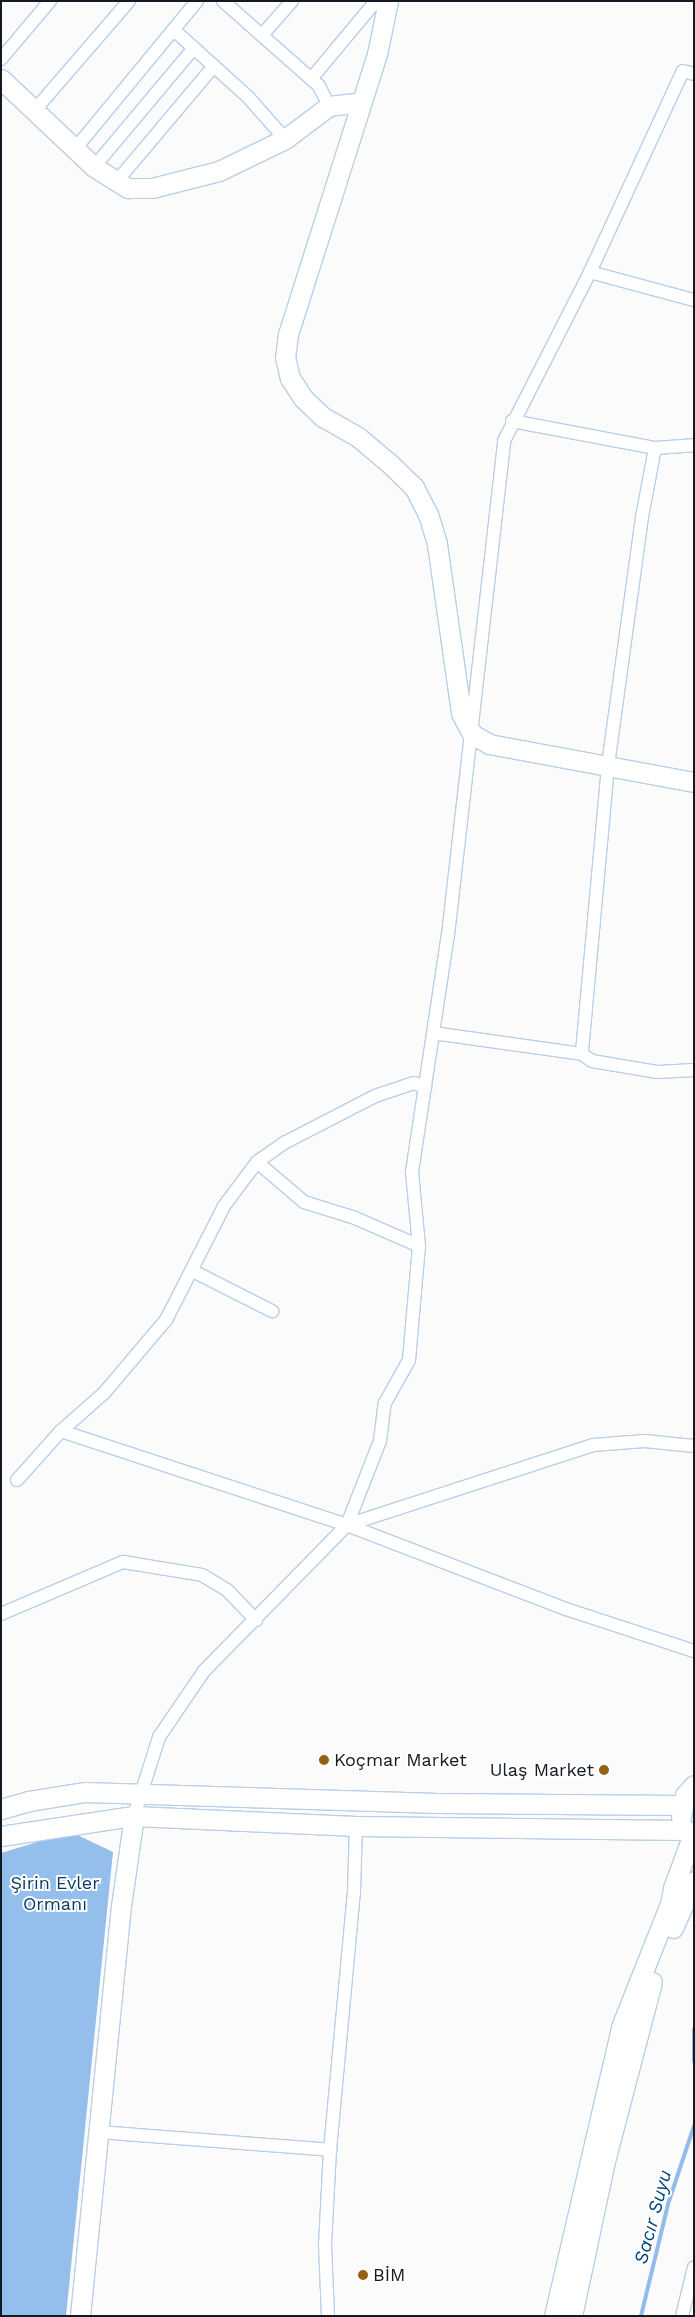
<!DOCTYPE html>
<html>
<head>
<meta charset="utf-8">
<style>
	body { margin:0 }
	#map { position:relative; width:695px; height:2317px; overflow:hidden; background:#fbfbfb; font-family:"Work Sans",sans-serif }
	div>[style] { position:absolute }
	.forest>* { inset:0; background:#94beeb }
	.stream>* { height:4px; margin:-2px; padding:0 2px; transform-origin:2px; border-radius:2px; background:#92bdea }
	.roads { filter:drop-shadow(1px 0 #b9cfe8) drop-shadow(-1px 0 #b9cfe8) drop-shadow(0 1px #b9cfe8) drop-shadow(0 -1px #b9cfe8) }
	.street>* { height:12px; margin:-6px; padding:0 6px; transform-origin:6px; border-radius:6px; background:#fff }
	.secondary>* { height:19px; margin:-9.5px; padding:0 9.5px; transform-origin:9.5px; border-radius:9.5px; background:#fff }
	.dots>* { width:14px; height:14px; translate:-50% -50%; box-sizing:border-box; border:2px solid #fff; border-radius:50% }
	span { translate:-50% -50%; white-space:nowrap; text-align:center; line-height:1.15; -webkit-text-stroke:4px #fff; paint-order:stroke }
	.poi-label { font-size:18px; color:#111922 }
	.left { translate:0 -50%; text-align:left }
	.right { translate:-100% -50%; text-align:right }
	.park-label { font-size:18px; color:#0b3a63 }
	.water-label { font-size:19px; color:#01457a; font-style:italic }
	.frame { position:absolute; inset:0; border:2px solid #111922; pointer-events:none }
</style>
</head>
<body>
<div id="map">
	<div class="forest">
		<i style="clip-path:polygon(71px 1832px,113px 1852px,66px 2316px,1px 2316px,1px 1853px)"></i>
	</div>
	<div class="stream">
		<i style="left:694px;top:2029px;width:32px;rotate:90deg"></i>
		<i style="left:641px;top:2316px;width:115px;rotate:-76.4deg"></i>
		<i style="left:668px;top:2204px;width:82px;rotate:-71.6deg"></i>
	</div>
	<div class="roads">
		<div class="street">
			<i style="left:223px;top:1px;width:128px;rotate:41.5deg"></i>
			<i style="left:319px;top:86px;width:22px;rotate:63deg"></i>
			<i style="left:175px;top:31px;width:98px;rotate:42.1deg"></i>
			<i style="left:248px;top:97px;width:56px;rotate:48.6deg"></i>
			<i style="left:263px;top:34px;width:44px;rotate:-48.7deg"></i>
			<i style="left:1px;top:59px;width:76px;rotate:-49.8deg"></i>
			<i style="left:311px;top:79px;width:102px;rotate:-50.2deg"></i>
			<i style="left:34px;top:111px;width:145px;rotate:-49.2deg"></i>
			<i style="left:75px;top:149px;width:192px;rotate:-50.5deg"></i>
			<i style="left:94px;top:167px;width:155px;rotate:-50deg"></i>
			<i style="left:117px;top:181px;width:149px;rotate:-49.9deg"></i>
			<i style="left:590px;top:272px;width:108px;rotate:15.1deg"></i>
			<i style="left:512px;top:421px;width:146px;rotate:10.7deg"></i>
			<i style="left:655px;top:448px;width:39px;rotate:-4deg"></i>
			<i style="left:655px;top:448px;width:70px;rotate:100.7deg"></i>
			<i style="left:642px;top:517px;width:251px;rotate:97.8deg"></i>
			<i style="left:608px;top:766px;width:289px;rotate:95.2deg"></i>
			<i style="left:582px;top:1054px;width:12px;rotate:35deg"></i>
			<i style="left:592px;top:1061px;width:67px;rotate:9.5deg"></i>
			<i style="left:658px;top:1072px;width:36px;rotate:-3deg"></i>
			<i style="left:433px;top:1033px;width:150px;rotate:8deg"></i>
			<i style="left:257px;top:1162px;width:62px;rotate:40.4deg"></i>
			<i style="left:304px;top:1202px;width:53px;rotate:17.4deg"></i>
			<i style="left:355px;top:1218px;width:70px;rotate:23.6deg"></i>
			<i style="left:193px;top:1271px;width:89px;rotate:26.9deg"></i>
			<i style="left:61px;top:1431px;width:301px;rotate:18.2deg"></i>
			<i style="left:347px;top:1525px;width:235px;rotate:21deg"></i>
			<i style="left:566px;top:1609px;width:135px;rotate:18.2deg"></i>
			<i style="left:17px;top:1480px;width:66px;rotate:-48.1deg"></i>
			<i style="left:61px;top:1431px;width:57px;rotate:-41.5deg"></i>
			<i style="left:104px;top:1393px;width:96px;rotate:-49.7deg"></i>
			<i style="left:166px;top:1320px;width:128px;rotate:-63deg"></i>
			<i style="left:224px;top:1206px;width:55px;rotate:-53.1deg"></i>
			<i style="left:257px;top:1162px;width:35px;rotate:-35deg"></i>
			<i style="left:286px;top:1142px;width:100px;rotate:-27.3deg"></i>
			<i style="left:375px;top:1096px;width:41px;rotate:-18.4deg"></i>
			<i style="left:414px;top:1083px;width:12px;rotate:20deg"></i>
			<i style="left:347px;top:1525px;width:90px;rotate:-68.6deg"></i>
			<i style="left:380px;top:1441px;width:38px;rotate:-83deg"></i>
			<i style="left:385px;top:1403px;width:49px;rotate:-60.8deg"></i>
			<i style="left:409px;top:1360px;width:114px;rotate:-85deg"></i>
			<i style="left:419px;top:1246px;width:74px;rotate:-95.4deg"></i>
			<i style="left:412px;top:1172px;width:240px;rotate:-81.4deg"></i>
			<i style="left:448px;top:935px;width:497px;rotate:-83.5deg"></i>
			<i style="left:504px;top:441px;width:190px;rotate:-63deg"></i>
			<i style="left:590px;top:272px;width:221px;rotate:-65.2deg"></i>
			<i style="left:683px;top:71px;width:11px;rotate:15deg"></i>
			<i style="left:1px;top:1614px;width:133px;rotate:-23.1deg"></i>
			<i style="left:123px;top:1562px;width:80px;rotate:9.3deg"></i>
			<i style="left:202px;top:1575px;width:29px;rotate:31deg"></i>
			<i style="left:227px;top:1590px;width:42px;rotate:46deg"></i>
			<i style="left:134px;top:1816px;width:83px;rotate:-72.4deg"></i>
			<i style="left:159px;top:1737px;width:80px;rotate:-55.7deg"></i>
			<i style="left:204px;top:1671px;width:204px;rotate:-45.6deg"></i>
			<i style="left:347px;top:1525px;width:259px;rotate:-18deg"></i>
			<i style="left:593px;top:1445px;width:52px;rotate:-4.4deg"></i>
			<i style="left:645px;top:1441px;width:49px;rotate:5.8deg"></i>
			<i style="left:98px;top:2132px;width:233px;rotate:4.4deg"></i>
			<i style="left:328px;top:2316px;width:71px;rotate:-92.4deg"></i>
			<i style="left:325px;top:2245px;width:95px;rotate:-87deg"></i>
			<i style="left:330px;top:2150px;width:259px;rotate:-84.7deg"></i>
			<i style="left:354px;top:1892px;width:66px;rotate:-88.3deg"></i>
			<i style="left:682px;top:2316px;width:50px;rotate:-76.2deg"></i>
		</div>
		<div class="secondary">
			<i style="left:388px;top:1px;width:54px;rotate:101.7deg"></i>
			<i style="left:377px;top:54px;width:294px;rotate:107.6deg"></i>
			<i style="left:288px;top:334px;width:23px;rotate:97deg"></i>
			<i style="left:285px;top:357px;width:22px;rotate:77deg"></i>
			<i style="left:290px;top:378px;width:24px;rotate:57deg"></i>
			<i style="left:303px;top:398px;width:28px;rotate:44deg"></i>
			<i style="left:323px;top:417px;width:40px;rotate:29.7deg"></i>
			<i style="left:358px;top:437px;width:40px;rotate:40deg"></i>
			<i style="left:389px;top:463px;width:35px;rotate:44deg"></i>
			<i style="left:414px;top:487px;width:30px;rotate:63deg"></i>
			<i style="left:428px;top:514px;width:31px;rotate:73deg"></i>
			<i style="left:437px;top:544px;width:171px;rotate:81.9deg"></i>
			<i style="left:461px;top:713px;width:24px;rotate:62deg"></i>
			<i style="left:472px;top:734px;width:20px;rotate:30deg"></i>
			<i style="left:489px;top:744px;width:208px;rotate:10.5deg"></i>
			<i style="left:1px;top:79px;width:128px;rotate:43.4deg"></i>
			<i style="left:94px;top:167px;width:40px;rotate:32deg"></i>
			<i style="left:128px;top:188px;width:24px"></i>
			<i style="left:152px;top:188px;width:69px;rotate:-14.2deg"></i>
			<i style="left:219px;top:171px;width:73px;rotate:-25.9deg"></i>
			<i style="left:285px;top:139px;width:55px;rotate:-36.9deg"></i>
			<i style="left:329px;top:106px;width:32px;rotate:-7deg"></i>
			<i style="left:1px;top:1809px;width:29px;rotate:-16deg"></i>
			<i style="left:29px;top:1801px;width:57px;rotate:-9.1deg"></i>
			<i style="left:85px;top:1792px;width:353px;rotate:1.8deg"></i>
			<i style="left:438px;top:1803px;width:243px;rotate:0.5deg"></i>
			<i style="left:681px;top:1817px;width:22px;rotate:-80deg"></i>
			<i style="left:685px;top:1795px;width:13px;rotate:-48deg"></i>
			<i style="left:1px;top:1836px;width:134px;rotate:-8.6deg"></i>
			<i style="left:134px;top:1816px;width:222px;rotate:2.6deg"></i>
			<i style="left:356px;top:1826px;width:330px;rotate:0.7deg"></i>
			<i style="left:673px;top:1928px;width:51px;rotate:-65.9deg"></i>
			<i style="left:80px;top:2316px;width:412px;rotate:-84.3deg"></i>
			<i style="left:121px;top:1906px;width:91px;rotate:-81.8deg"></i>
			<i style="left:554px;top:2316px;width:297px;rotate:-76.9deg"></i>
			<i style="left:621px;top:2027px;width:132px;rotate:-68.3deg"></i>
			<i style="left:670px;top:1904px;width:16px;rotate:-79deg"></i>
			<i style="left:673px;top:1888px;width:54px;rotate:-69.6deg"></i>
			<i style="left:572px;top:2316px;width:158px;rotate:-78deg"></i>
			<i style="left:605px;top:2161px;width:185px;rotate:-75.3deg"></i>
		</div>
	</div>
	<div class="dots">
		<i style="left:324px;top:1760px;background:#946014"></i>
		<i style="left:604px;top:1770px;background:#946014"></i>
		<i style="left:363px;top:2275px;background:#946014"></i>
	</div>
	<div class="poi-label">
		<span class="left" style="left:334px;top:1760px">Koçmar Market</span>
		<span class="right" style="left:594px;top:1770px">Ulaş Market</span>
		<span class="left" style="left:373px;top:2275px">BİM</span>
	</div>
	<div class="park-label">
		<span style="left:55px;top:1894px">Şirin Evler<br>Ormanı</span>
	</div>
	<div class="water-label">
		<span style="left:653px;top:2217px;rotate:-75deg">Sacır Suyu</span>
	</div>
	<div class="frame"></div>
</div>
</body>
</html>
